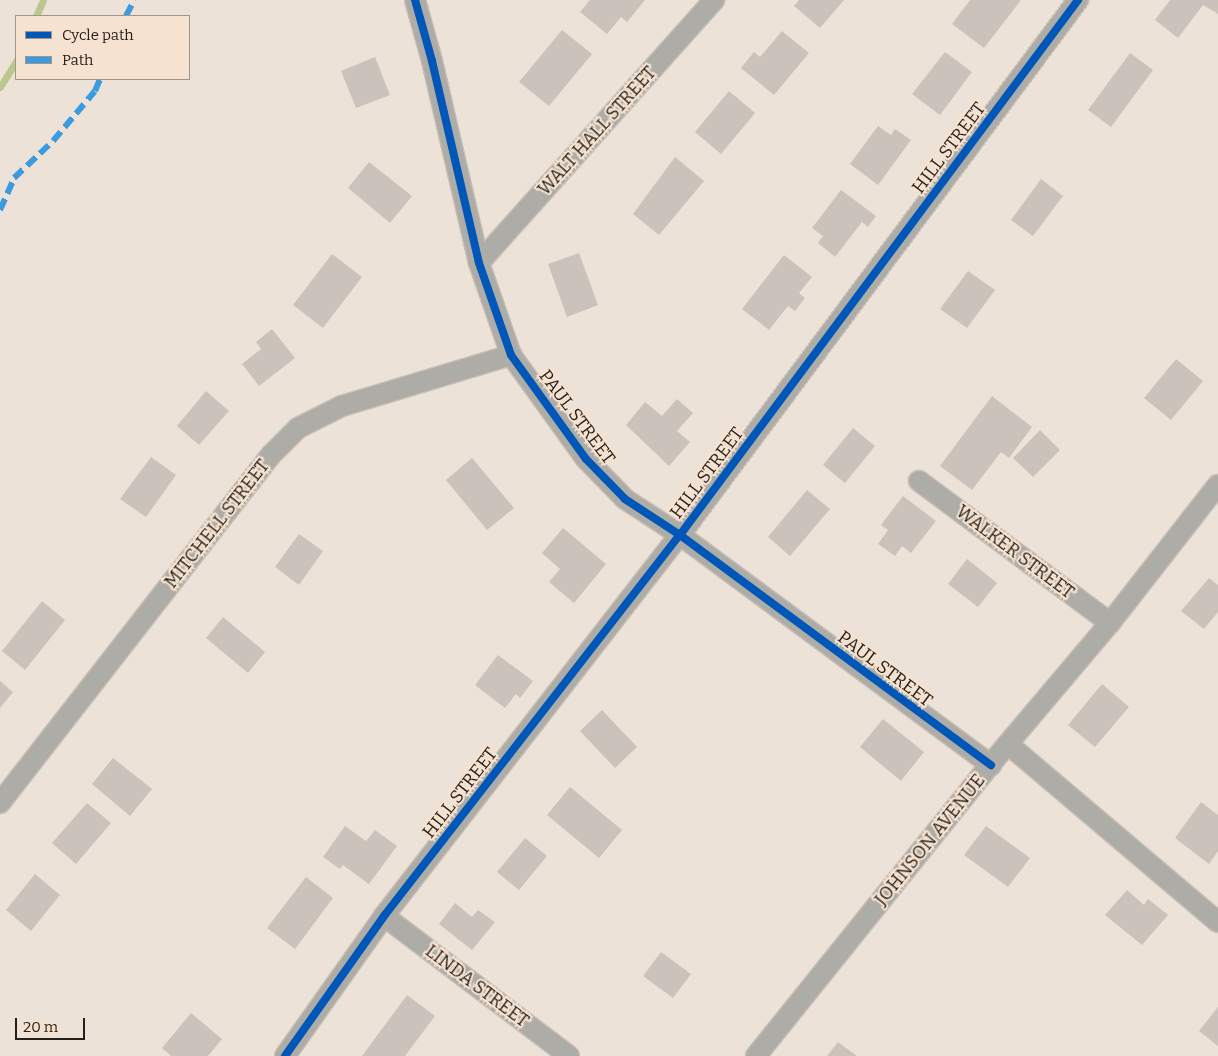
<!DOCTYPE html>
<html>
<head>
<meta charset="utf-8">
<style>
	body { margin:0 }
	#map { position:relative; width:1218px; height:1056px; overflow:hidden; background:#ede2d8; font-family:Bitter,serif }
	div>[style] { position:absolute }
	.stream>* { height:7px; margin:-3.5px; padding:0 3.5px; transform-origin:3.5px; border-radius:3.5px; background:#bbc78e }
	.building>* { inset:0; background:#ccc2bc }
	.roads { filter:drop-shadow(1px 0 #c8bfb7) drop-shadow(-1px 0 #c8bfb7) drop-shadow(0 1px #c8bfb7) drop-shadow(0 -1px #c8bfb7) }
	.minor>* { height:20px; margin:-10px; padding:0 10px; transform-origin:10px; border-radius:10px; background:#aeaca7 }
	.quiet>* { height:6px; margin-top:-3px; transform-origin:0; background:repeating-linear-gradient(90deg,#3c9bdf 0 12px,transparent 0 18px) }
	.cycleway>* { height:8px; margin:-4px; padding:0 4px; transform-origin:4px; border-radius:4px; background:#0057b8 }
	span { translate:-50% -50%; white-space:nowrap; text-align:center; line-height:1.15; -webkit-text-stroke:4px #f5e2d0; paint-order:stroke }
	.street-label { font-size:18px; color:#261f18 }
	.legend { position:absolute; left:15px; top:15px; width:175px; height:65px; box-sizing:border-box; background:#f5e2d0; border:1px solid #a29486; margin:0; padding:6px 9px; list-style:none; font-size:15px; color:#261f18 }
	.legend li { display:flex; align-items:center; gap:10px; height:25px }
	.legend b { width:25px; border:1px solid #a29486 }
	.scale { position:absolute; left:15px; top:1018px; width:70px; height:22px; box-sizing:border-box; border:2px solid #261f18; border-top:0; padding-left:6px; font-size:15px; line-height:18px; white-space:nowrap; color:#261f18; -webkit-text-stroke:4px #f5e2d0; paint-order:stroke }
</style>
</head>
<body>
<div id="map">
	<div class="stream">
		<i style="left:36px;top:16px;width:17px;rotate:-66deg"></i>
		<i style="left:0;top:87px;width:31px;rotate:-58deg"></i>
	</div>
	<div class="building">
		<i style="clip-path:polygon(590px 0,645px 0,627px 22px,621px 17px,607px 34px,580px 12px)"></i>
		<i style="clip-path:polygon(799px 0,844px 0,820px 28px,794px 6px)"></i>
		<i style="clip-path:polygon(970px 0,1021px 0,984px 48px,952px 24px)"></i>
		<i style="clip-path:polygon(1170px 0,1218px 0,1218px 14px,1203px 5px,1178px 38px,1155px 20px)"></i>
		<i style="clip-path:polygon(562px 30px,592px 54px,549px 106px,519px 82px)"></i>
		<i style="clip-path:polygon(782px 31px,809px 53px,774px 95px,741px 68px,754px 52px,760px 57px)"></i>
		<i style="clip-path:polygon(945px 52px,972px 72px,940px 115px,912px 94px)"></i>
		<i style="clip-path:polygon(1130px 53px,1153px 70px,1111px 127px,1088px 110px)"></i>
		<i style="clip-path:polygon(375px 57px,390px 95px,356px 108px,341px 71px)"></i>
		<i style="clip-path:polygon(729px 91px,755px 113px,721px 154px,695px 132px)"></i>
		<i style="clip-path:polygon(878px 126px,891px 135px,895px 129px,911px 140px,878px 185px,850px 164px)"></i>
		<i style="clip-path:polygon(675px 157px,704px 181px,659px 235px,633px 214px)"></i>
		<i style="clip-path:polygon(369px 162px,412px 196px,390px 223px,348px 188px)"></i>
		<i style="clip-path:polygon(1041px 179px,1063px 196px,1033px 236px,1011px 220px)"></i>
		<i style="clip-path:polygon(841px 190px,876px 216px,868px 227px,862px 222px,835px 257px,818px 243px,823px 236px,812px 228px)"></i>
		<i style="clip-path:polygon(579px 253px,598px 305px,567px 317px,548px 264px)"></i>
		<i style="clip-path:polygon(332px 254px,362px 277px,323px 328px,293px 305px)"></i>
		<i style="clip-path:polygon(784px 255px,812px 277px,799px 293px,805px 298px,795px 311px,788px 306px,769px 330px,742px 309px)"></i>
		<i style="clip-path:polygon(968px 271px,995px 290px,967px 328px,940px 309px)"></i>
		<i style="clip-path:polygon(272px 329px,295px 358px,259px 386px,242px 364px,261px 349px,256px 342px)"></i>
		<i style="clip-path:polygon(1176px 359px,1203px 381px,1171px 420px,1144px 398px)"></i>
		<i style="clip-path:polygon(206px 391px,229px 411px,199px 445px,177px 426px)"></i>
		<i style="clip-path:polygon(992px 396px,1032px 427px,1009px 458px,1001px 452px,972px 490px,940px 466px)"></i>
		<i style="clip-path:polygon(677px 399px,693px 413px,677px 431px,690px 442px,669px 466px,626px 425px,645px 402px,662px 416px)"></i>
		<i style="clip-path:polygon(853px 428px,875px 446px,845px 483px,823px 465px)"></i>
		<i style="clip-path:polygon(1040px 430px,1060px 450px,1033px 477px,1013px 458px)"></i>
		<i style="clip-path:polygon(151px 457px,176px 475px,146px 517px,120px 499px)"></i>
		<i style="clip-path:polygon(472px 458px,514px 508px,487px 530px,446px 480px)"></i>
		<i style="clip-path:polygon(807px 490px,830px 509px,790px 556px,768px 537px)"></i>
		<i style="clip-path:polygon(903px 496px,936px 521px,911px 553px,902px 546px,895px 556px,878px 544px,888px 530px,881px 525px)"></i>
		<i style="clip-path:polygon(563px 528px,606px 564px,574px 603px,549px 582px,560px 569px,542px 553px)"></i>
		<i style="clip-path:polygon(299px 534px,323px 551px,299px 585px,275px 567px)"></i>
		<i style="clip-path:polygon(967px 559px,997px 583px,978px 607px,948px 584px)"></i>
		<i style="clip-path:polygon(1209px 578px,1218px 585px,1218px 612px,1204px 629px,1181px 611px)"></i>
		<i style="clip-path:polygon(42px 601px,65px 620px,25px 670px,2px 651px)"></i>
		<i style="clip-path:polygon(223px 617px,265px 652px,248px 673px,206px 638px)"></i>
		<i style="clip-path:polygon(498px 655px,533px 681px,520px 698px,516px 694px,505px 708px,475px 685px)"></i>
		<i style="clip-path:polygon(0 681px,13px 692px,0 708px)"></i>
		<i style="clip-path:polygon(1102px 684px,1129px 707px,1095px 747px,1068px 725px)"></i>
		<i style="clip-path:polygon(602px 710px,637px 747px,615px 768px,580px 731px)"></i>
		<i style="clip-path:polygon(883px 719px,924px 752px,901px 781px,860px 747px)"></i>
		<i style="clip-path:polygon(113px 758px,152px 789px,130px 816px,92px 784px)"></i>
		<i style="clip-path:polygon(570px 787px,622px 830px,599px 858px,547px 815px)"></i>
		<i style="clip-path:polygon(1201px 802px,1218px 815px,1218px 851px,1209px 864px,1175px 838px)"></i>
		<i style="clip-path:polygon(87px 803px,111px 823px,76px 864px,52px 843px)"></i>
		<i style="clip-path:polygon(345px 826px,366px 841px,375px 830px,397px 846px,369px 884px,343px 865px,340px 869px,323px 857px)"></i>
		<i style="clip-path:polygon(986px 826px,1030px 858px,1008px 887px,964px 855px)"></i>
		<i style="clip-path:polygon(525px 838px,547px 856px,519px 890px,497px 872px)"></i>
		<i style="clip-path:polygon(35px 874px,60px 895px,31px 931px,6px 910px)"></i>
		<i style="clip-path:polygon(306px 877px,333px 898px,295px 949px,267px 928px)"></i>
		<i style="clip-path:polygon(1127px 890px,1144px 905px,1148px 899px,1168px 915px,1142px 945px,1105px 915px)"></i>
		<i style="clip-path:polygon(455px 903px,472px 917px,478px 910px,495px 922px,472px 950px,439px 924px)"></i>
		<i style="clip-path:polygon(661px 952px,691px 974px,673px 998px,643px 976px)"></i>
		<i style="clip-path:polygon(407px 995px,435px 1016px,405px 1056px,362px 1056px)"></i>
		<i style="clip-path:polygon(1218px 1007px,1218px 1046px,1199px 1031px)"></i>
		<i style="clip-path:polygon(191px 1013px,222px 1039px,208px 1056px,171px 1056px,162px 1048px)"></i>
		<i style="clip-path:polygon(838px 1042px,857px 1056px,827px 1056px)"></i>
	</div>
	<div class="roads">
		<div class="minor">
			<i style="left:415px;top:0;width:63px;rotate:74.4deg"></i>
			<i style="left:432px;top:61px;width:207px;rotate:76.9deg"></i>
			<i style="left:479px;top:263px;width:97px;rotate:70.8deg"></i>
			<i style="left:511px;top:355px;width:128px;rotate:54.2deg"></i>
			<i style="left:586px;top:459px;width:56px;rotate:45.7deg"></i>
			<i style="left:625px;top:499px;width:66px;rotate:33.2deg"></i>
			<i style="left:680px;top:535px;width:387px;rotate:36.5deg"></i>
			<i style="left:479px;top:263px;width:353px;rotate:-48.2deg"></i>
			<i style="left:919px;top:481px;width:238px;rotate:36.6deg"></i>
			<i style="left:1008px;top:744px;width:275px;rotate:40.3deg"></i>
			<i style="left:0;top:803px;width:441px;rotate:-52.1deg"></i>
			<i style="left:271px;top:455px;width:38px;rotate:-45deg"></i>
			<i style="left:298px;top:428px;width:49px;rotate:-26.6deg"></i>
			<i style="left:342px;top:406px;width:177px;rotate:-16.8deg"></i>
			<i style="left:384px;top:916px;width:232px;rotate:37.1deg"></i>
			<i style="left:285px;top:1056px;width:171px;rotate:-54.7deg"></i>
			<i style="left:384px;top:916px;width:482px;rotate:-52.2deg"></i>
			<i style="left:680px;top:535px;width:667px;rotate:-53.35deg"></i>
			<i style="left:756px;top:1056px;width:381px;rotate:-51.2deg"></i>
			<i style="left:995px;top:759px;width:178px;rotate:-49.8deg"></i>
			<i style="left:1110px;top:623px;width:175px;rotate:-52deg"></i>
		</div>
	</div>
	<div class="quiet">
		<i style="left:126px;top:16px;width:18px;rotate:-63deg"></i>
		<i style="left:0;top:210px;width:35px;rotate:-66deg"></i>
		<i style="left:14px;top:178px;width:54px;rotate:-43.5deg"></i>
		<i style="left:53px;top:141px;width:65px;rotate:-50deg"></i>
		<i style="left:95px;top:91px;width:13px;rotate:-67deg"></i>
	</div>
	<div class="cycleway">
		<i style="left:415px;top:0;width:63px;rotate:74.4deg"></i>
		<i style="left:432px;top:61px;width:207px;rotate:76.9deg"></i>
		<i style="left:479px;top:263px;width:97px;rotate:70.8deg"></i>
		<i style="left:511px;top:355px;width:128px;rotate:54.2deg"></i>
		<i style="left:586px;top:459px;width:56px;rotate:45.7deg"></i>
		<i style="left:625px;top:499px;width:66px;rotate:33.2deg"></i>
		<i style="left:680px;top:535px;width:387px;rotate:36.5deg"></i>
		<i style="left:285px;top:1056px;width:171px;rotate:-54.7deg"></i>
		<i style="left:384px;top:916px;width:482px;rotate:-52.2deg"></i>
		<i style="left:680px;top:535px;width:667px;rotate:-53.35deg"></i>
	</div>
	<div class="street-label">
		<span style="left:597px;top:131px;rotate:-48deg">WALT HALL STREET</span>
		<span style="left:949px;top:148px;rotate:-53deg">HILL STREET</span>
		<span style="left:577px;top:417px;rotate:53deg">PAUL STREET</span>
		<span style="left:707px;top:473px;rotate:-53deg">HILL STREET</span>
		<span style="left:217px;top:524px;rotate:-52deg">MITCHELL STREET</span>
		<span style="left:1015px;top:552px;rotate:37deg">WALKER STREET</span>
		<span style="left:885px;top:669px;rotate:37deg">PAUL STREET</span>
		<span style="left:460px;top:793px;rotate:-52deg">HILL STREET</span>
		<span style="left:930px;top:840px;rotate:-51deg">JOHNSON AVENUE</span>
		<span style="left:477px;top:986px;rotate:37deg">LINDA STREET</span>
	</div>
	<ul class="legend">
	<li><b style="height:6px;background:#0057b8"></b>Cycle path</li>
	<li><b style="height:6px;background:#3c9bdf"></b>Path</li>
	</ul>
	<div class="scale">20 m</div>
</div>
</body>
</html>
